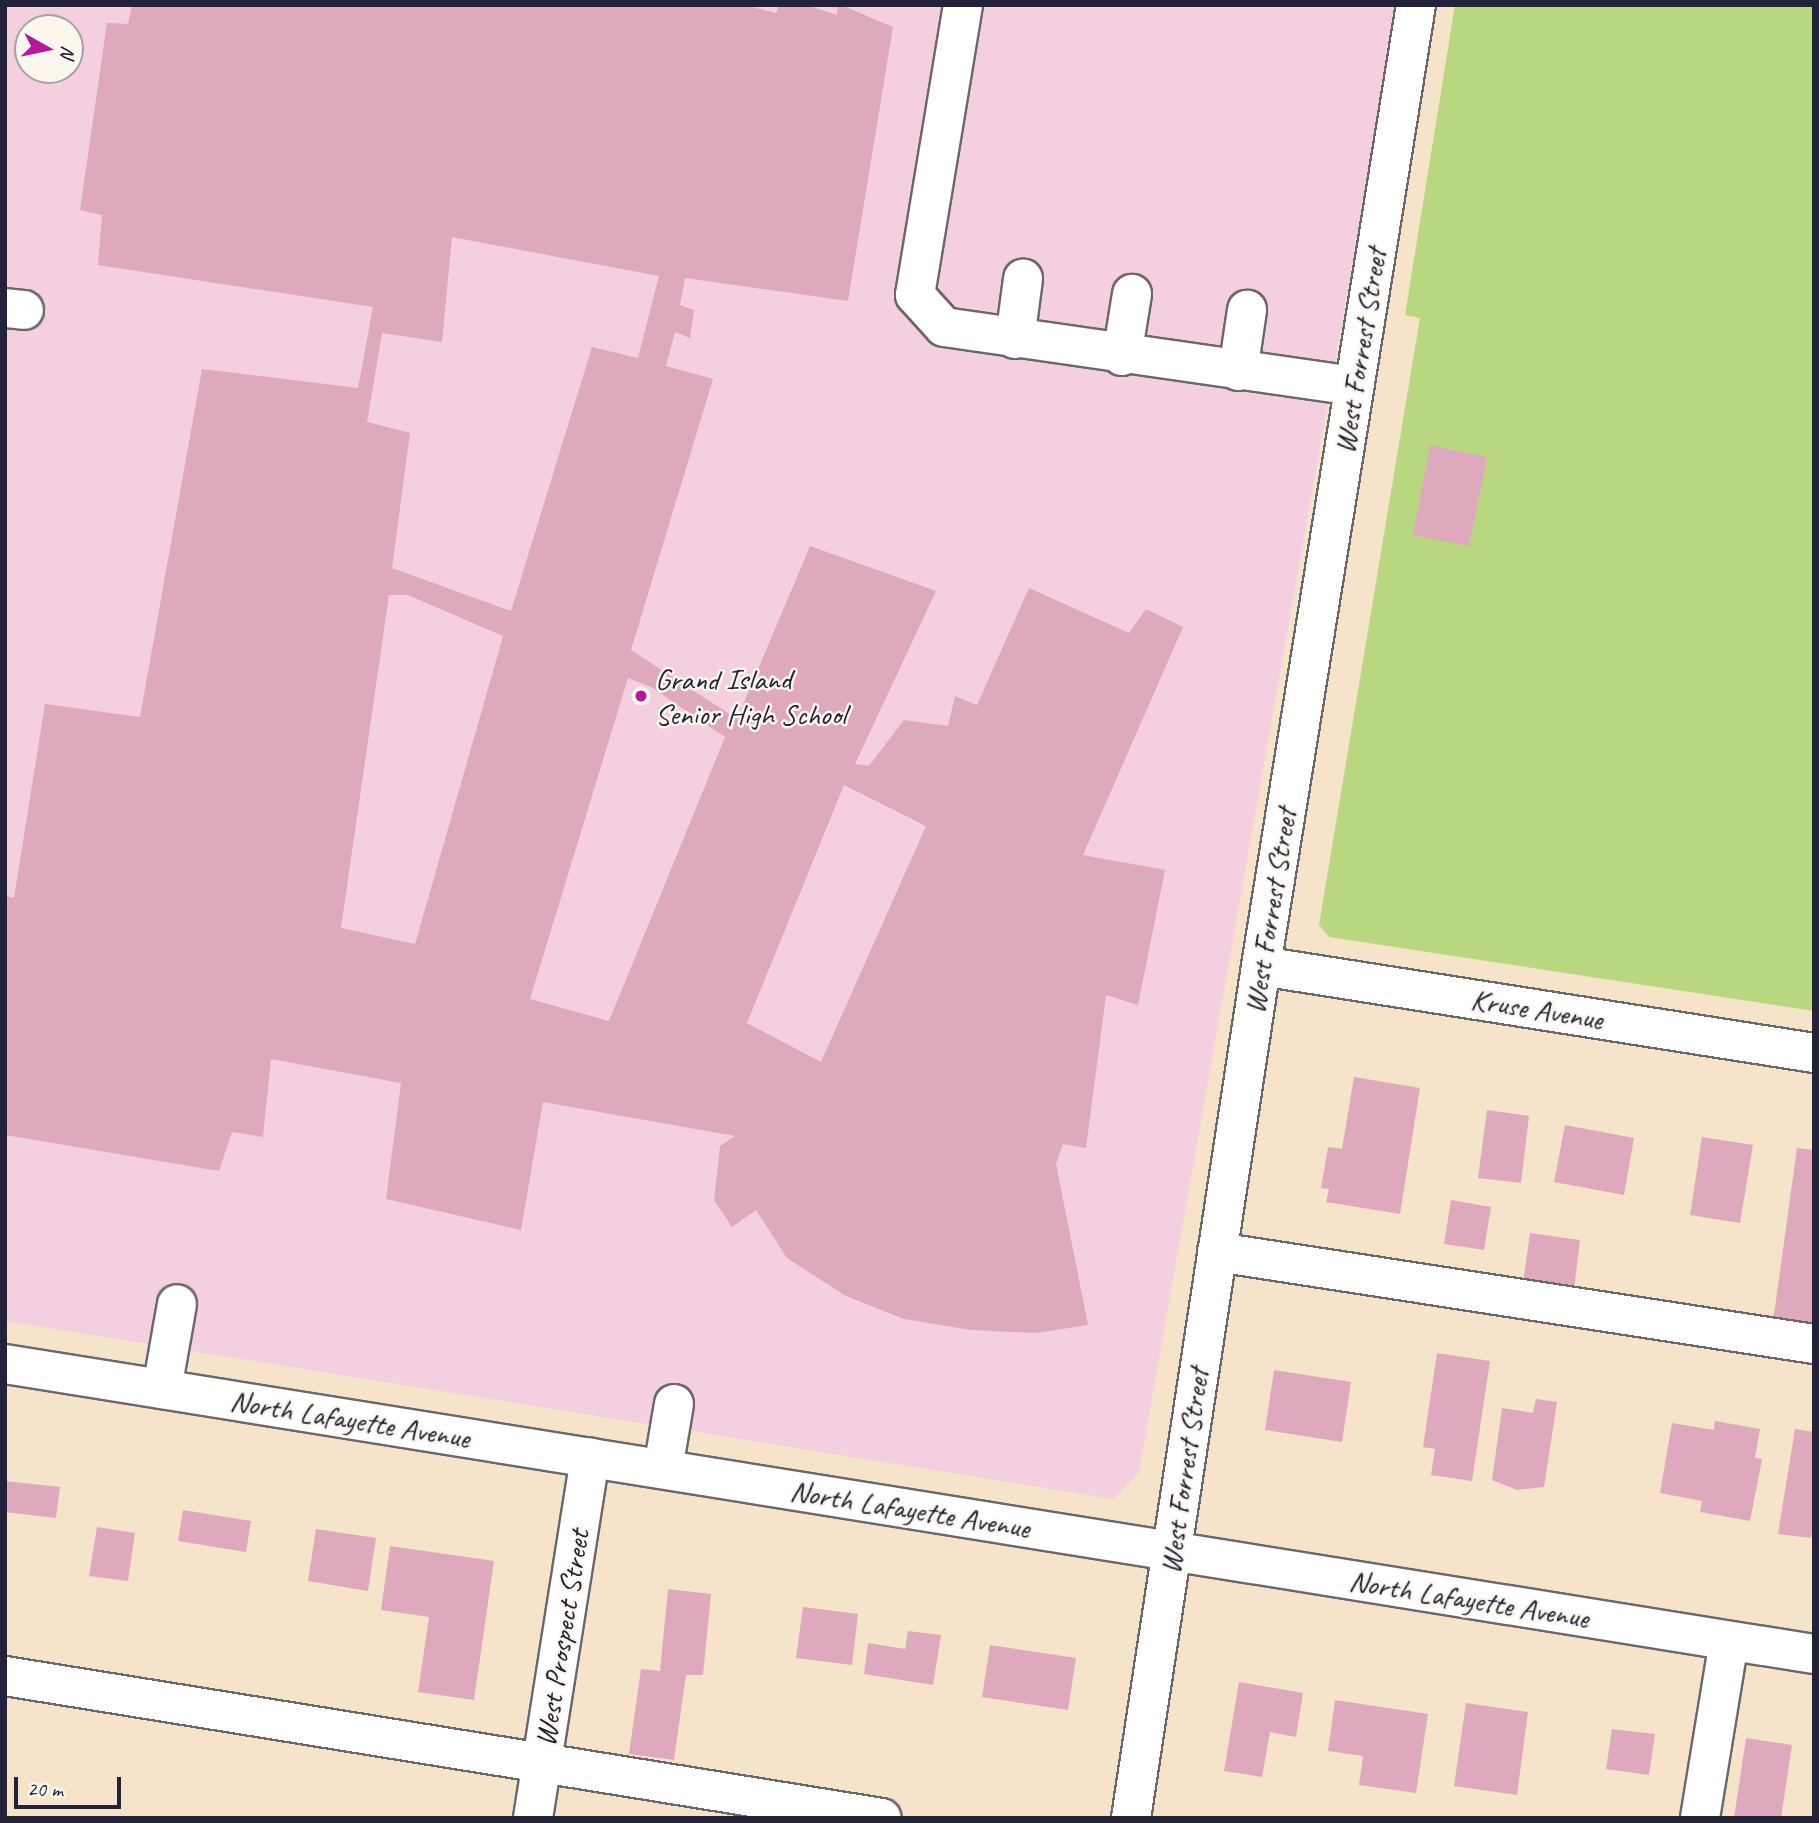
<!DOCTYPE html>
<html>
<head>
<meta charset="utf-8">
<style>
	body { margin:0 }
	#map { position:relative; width:1819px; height:1823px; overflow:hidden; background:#f6e4ca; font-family:Caveat,sans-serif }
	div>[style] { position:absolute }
	.built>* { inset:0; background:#f3cfdf }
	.green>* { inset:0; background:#b9d77e }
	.building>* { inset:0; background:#dfa9bd }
	.roads { filter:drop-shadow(2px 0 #6c666d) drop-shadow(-2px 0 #6c666d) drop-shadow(0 2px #6c666d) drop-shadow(0 -2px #6c666d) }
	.minor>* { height:38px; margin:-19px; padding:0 19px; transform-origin:19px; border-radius:19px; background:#fff }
	.dots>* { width:19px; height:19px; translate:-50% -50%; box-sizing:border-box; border:4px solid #fbf7ec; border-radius:50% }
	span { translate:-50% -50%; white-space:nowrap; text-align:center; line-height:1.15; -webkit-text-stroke:5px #fbf7ec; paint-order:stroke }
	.street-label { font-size:30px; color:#22223b }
	.poi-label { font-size:30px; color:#22223b }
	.left { translate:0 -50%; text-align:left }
	.frame { position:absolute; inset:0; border:7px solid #22223b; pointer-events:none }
	.north { position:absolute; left:14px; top:14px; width:70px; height:70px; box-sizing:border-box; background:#fbf7ec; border:2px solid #a4a2a5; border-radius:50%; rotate:99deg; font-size:19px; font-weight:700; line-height:28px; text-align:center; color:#22223b }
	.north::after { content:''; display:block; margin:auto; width:24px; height:32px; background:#b5179e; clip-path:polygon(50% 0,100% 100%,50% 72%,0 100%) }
	.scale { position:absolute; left:14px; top:1777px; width:107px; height:32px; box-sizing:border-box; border:4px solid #22223b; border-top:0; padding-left:9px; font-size:21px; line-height:24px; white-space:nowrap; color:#22223b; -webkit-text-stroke:5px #fbf7ec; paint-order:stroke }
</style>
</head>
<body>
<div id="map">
	<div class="built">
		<i style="clip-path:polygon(evenodd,5px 5px,1398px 5px,1139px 1472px,1114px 1499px,5px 1321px,5px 5px,28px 28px,70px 28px,70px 70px,28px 70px,28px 28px)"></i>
	</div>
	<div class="green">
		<i style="clip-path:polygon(1455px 5px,1814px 5px,1814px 1011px,1329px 937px,1319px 925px,1420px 318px,1405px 315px)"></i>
	</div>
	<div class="building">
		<i style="clip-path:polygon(evenodd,132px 5px,743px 5px,776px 13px,779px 5px,806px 5px,837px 15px,838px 5px,841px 5px,893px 27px,848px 301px,685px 278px,680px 305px,694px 310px,690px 338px,675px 332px,666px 366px,713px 379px,631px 650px,737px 719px,810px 546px,936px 591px,855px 764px,869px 766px,904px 720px,948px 726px,955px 696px,977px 705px,1029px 588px,1129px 633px,1146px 609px,1183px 627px,1083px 855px,1165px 870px,1138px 1005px,1106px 995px,1086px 1148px,1063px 1144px,1056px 1164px,1088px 1325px,1036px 1333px,971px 1330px,904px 1319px,846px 1296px,787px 1258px,756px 1210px,732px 1227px,714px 1200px,720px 1146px,735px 1136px,543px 1102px,521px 1230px,386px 1199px,401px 1083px,271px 1059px,263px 1137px,232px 1132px,219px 1171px,5px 1135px,5px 896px,14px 898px,45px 704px,140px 717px,202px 369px,358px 388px,373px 307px,98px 265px,102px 215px,80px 210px,107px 23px,128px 24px,132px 5px,452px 237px,659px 276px,638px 358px,592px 347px,511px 611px,392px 568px,410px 433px,367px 422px,382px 333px,442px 342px,452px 237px,132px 5px,389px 595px,408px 595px,503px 636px,415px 944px,341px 928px,389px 595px,132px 5px,628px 678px,651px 687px,725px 737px,609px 1021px,530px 999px,628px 678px,132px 5px,844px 785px,926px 826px,821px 1062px,747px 1023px,844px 785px)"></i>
		<i style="clip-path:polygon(1430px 445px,1487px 457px,1469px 546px,1413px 535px)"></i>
		<i style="clip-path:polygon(1354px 1077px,1420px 1088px,1400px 1214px,1326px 1202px,1329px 1189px,1321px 1188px,1328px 1147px,1342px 1149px)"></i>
		<i style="clip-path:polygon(1487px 1110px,1529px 1116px,1521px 1183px,1478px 1178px)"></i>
		<i style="clip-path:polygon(1565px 1125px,1634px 1138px,1624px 1195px,1554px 1182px)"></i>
		<i style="clip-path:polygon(1702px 1137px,1753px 1145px,1740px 1223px,1690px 1215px)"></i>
		<i style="clip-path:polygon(1797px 1148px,1814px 1150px,1814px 1328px,1773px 1322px)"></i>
		<i style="clip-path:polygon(1451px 1200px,1491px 1207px,1484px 1250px,1444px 1244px)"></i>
		<i style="clip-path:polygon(1530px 1233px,1580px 1240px,1574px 1289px,1523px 1283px)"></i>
		<i style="clip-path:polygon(1437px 1353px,1490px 1361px,1472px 1481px,1431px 1475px,1435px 1449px,1423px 1447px)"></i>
		<i style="clip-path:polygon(1274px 1370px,1351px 1382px,1342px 1442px,1265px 1430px)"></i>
		<i style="clip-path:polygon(1536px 1399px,1557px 1402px,1544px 1487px,1517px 1490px,1492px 1480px,1502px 1408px,1533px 1413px)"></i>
		<i style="clip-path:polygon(1715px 1421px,1760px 1429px,1755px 1458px,1762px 1459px,1750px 1521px,1700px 1512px,1702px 1501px,1660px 1493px,1672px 1423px,1714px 1430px)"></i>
		<i style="clip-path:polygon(1795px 1429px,1814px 1432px,1814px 1530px,1810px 1538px,1778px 1534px)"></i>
		<i style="clip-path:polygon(5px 1481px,60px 1487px,56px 1518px,5px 1512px)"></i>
		<i style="clip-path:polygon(183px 1510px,251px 1521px,246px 1552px,178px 1541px)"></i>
		<i style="clip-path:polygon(97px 1527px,135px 1533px,128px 1581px,89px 1576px)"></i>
		<i style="clip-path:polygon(316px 1529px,376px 1538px,368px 1591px,308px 1581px)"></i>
		<i style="clip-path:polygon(390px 1546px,494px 1561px,474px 1700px,418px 1692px,429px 1617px,381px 1610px)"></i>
		<i style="clip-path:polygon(668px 1589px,711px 1594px,703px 1675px,686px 1675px,674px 1760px,629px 1754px,641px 1669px,660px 1671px)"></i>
		<i style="clip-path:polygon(803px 1607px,858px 1614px,852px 1665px,796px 1658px)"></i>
		<i style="clip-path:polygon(908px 1631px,941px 1635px,933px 1685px,864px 1674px,868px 1643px,905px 1649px)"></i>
		<i style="clip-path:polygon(990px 1645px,1076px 1658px,1068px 1710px,982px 1697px)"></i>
		<i style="clip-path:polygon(1239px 1682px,1303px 1693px,1296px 1737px,1270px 1732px,1262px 1777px,1224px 1771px)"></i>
		<i style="clip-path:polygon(1335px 1700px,1428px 1714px,1416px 1793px,1359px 1785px,1363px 1756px,1328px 1751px)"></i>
		<i style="clip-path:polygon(1466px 1703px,1528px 1712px,1517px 1795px,1454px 1786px)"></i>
		<i style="clip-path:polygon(1612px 1729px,1655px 1734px,1649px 1775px,1606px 1769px)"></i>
		<i style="clip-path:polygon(1746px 1738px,1792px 1745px,1781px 1818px,1734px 1818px)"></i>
	</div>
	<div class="roads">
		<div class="minor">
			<i style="left:963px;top:5px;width:294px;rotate:99.4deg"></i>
			<i style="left:915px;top:295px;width:43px;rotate:47.8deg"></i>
			<i style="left:944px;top:327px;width:414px;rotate:8.2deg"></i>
			<i style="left:5px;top:308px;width:19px;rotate:6deg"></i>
			<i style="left:1015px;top:339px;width:61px;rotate:-82.4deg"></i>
			<i style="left:1122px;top:356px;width:63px;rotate:-80.8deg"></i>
			<i style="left:1238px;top:371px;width:62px;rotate:-81.6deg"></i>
			<i style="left:1261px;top:966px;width:560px;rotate:8.94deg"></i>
			<i style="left:1217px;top:1252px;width:604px;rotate:8.76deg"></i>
			<i style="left:5px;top:1364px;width:1832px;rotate:9.11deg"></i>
			<i style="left:162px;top:1389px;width:86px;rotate:-80deg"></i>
			<i style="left:663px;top:1469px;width:66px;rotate:-80.4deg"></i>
			<i style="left:5px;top:1676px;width:888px;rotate:9.2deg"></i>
			<i style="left:533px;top:1818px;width:365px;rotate:-81deg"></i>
			<i style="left:1131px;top:1818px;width:862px;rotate:-81.32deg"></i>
			<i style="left:1261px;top:966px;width:973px;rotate:-80.84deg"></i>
			<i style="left:1700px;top:1818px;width:179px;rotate:-80.7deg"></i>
		</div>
	</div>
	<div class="dots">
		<i style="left:641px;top:696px;background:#b5179e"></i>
	</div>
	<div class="street-label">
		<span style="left:1360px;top:351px;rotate:-81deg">West Forrest Street</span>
		<span style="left:1270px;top:911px;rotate:-81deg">West Forrest Street</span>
		<span style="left:1537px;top:1009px;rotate:9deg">Kruse Avenue</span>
		<span style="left:350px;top:1419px;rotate:9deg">North Lafayette Avenue</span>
		<span style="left:1184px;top:1471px;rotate:-82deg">West Forrest Street</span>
		<span style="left:910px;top:1509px;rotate:9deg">North Lafayette Avenue</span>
		<span style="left:1469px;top:1599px;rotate:9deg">North Lafayette Avenue</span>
		<span style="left:562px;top:1638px;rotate:-81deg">West Prospect Street</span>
	</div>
	<div class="poi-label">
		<span class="left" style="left:655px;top:696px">Grand Island<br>Senior High School</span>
	</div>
	<div class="frame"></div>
	<div class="north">N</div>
	<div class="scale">20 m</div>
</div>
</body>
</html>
